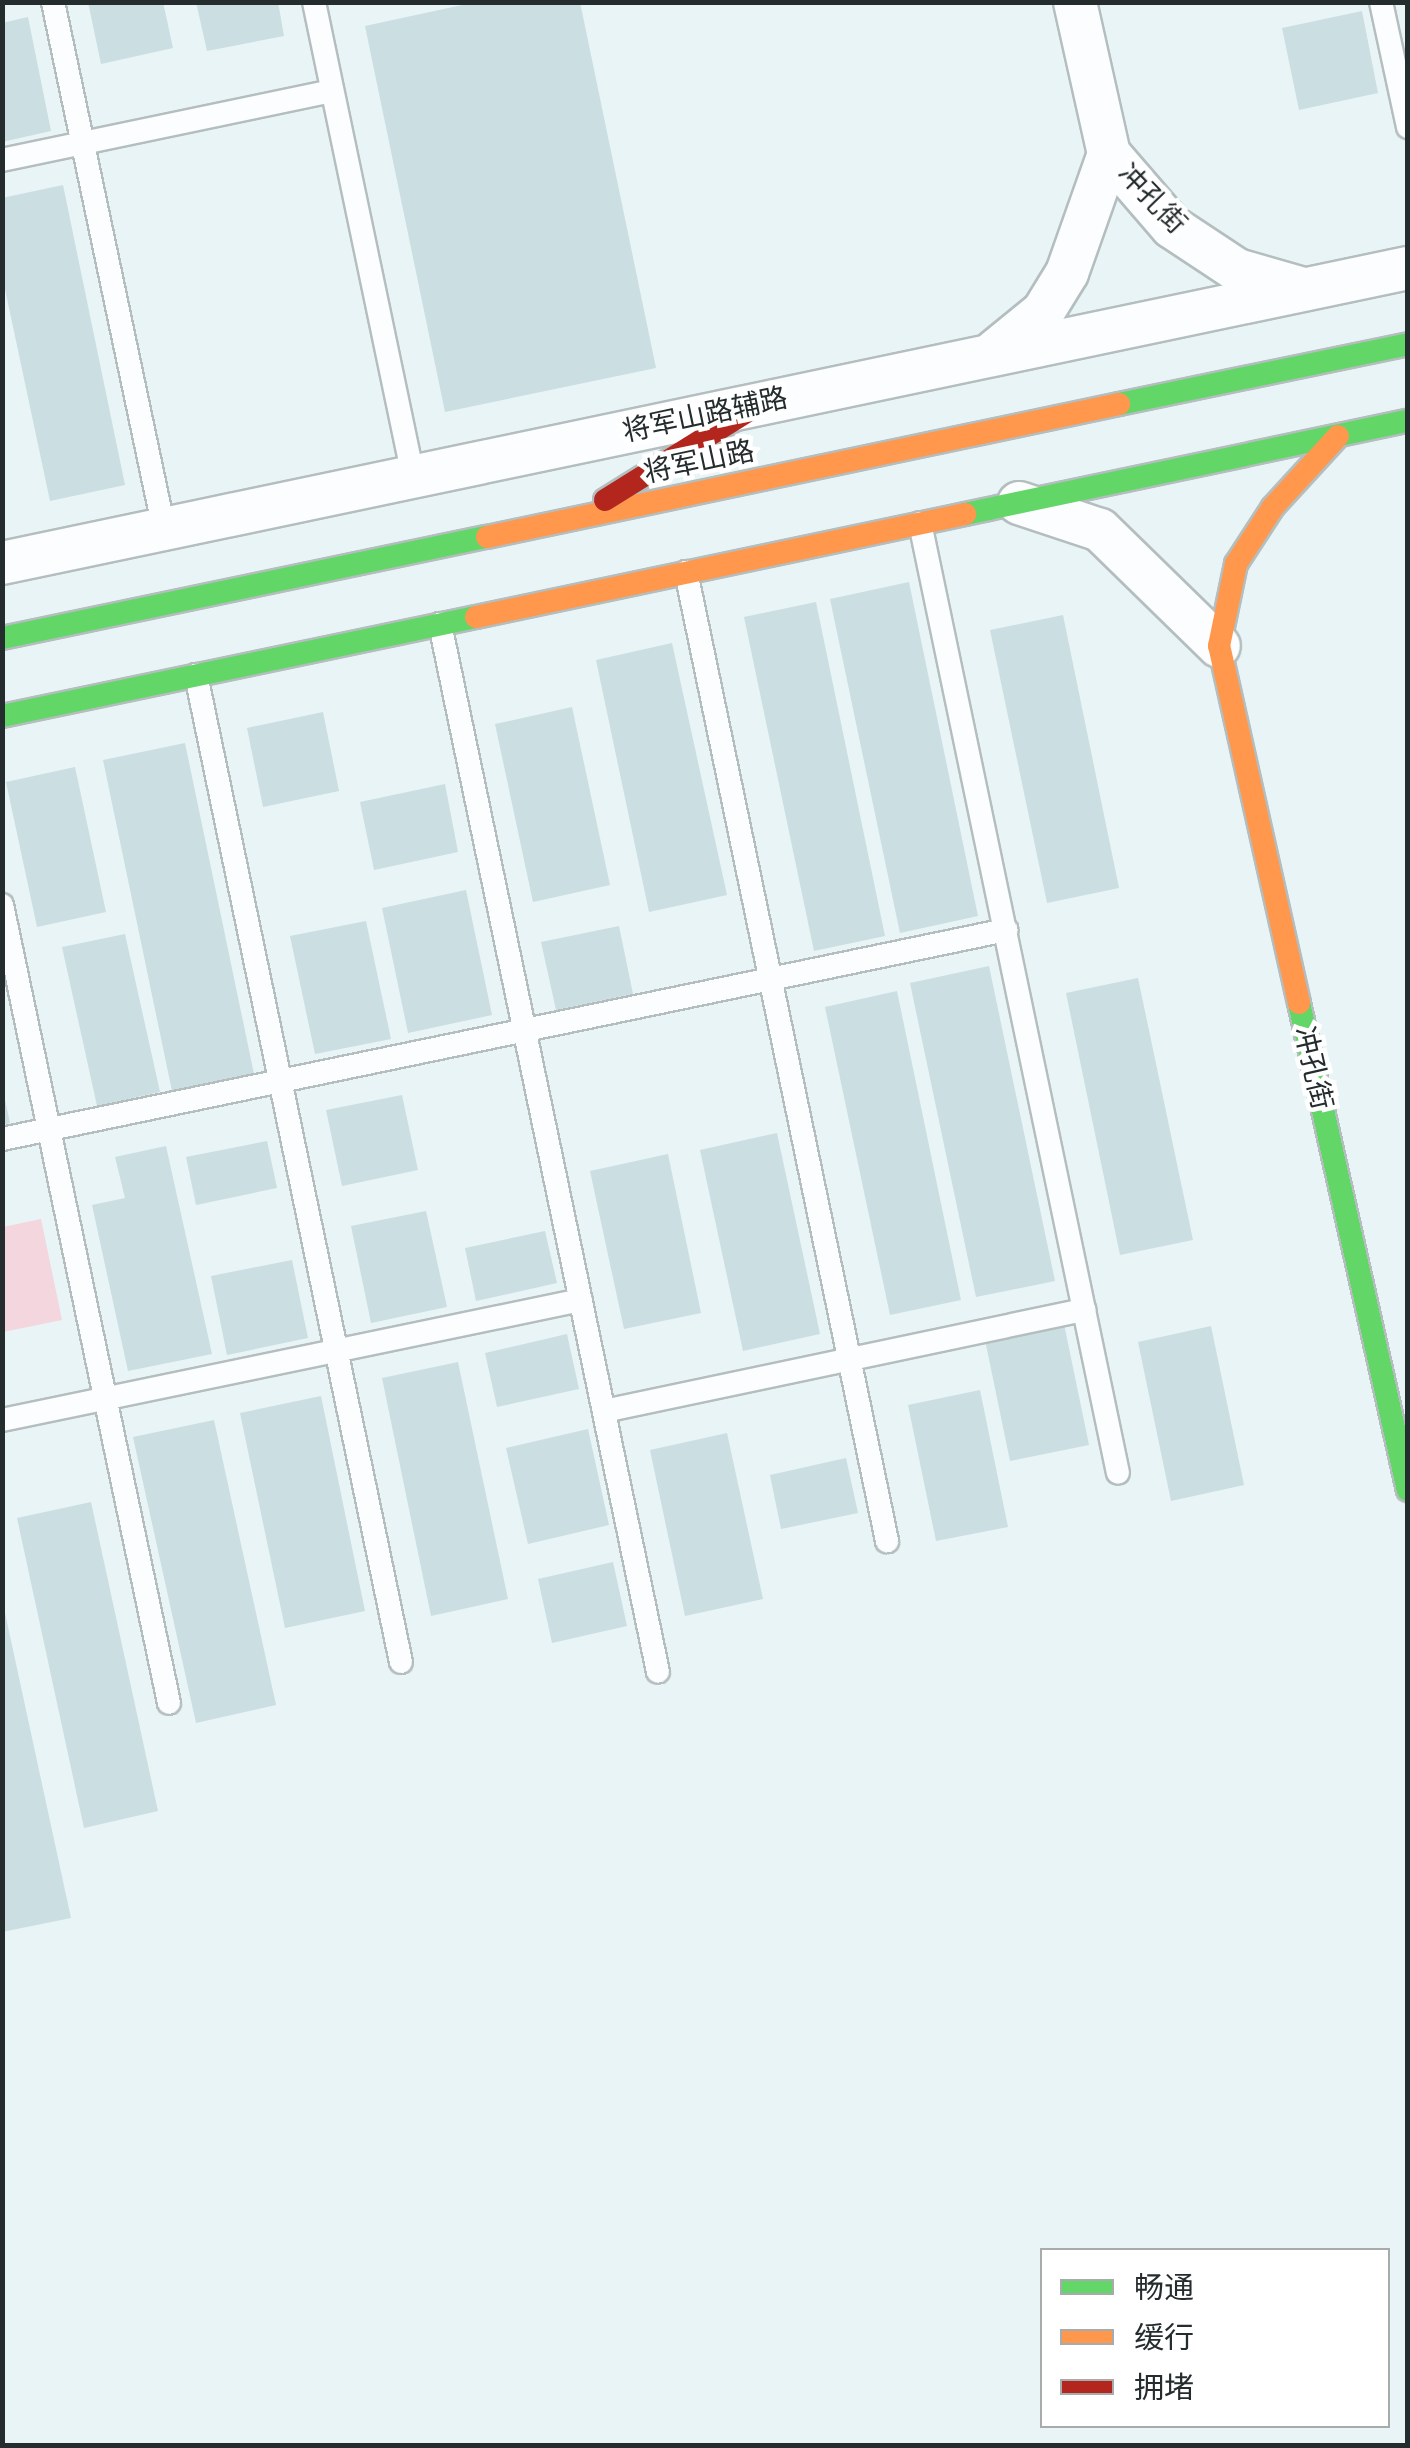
<!DOCTYPE html>
<html>
<head>
<meta charset="utf-8">
<style>
	body { margin:0 }
	#map { position:relative; width:1410px; height:2448px; overflow:hidden; background:#e9f4f6; font-family:Poppins,"Noto Sans SC",sans-serif }
	div>[style] { position:absolute }
	.green>* { inset:0; background:#f3d6de }
	.building>* { inset:0; background:#cbdee1 }
	.roads { filter:drop-shadow(2px 0 #b5bebf) drop-shadow(-2px 0 #b5bebf) drop-shadow(0 2px #b5bebf) drop-shadow(0 -2px #b5bebf) }
	.lane>* { height:22px; margin:-11px; padding:0 11px; transform-origin:11px; border-radius:11px; background:#fcfdfe }
	.street>* { height:42px; margin:-21px; padding:0 21px; transform-origin:21px; border-radius:21px; background:#fcfdfe }
	.fast>* { height:22px; margin:-11px; padding:0 11px; transform-origin:11px; border-radius:11px; background:#63d668 }
	.slow>* { height:22px; margin:-11px; padding:0 11px; transform-origin:11px; border-radius:11px; background:#ff974d }
	.jam>* { height:22px; margin:-11px; padding:0 11px; transform-origin:11px; border-radius:11px; background:#b3261e }
	span { translate:-50% -50%; white-space:nowrap; text-align:center; line-height:1.15; -webkit-text-stroke:9px #fff; paint-order:stroke }
	.street-label { font-size:28px; color:#252c2d }
	.frame { position:absolute; inset:0; border:5px solid #252c2d; pointer-events:none }
	.legend { position:absolute; left:1040px; top:2248px; width:350px; height:180px; box-sizing:border-box; background:#fff; border:2px solid #a8abab; margin:0; padding:12px 18px; list-style:none; font-size:30px; color:#252c2d }
	.legend li { display:flex; align-items:center; gap:20px; height:50px }
	.legend b { width:50px; border:2px solid #a8abab }
</style>
</head>
<body>
<div id="map">
	<div class="green">
		<i style="clip-path:polygon(41px 1219px,62px 1320px,3px 1332px,3px 1227px)"></i>
	</div>
	<div class="building">
		<i style="clip-path:polygon(88px 2px,163px 2px,173px 48px,101px 64px)"></i>
		<i style="clip-path:polygon(196px 2px,278px 2px,284px 36px,207px 51px)"></i>
		<i style="clip-path:polygon(476px 2px,580px 2px,656px 368px,445px 412px,365px 26px)"></i>
		<i style="clip-path:polygon(1362px 11px,1378px 93px,1299px 110px,1282px 28px)"></i>
		<i style="clip-path:polygon(28px 17px,51px 131px,2px 142px,2px 23px)"></i>
		<i style="clip-path:polygon(63px 185px,125px 485px,50px 501px,2px 275px,2px 198px)"></i>
		<i style="clip-path:polygon(909px 582px,978px 916px,900px 933px,830px 599px)"></i>
		<i style="clip-path:polygon(816px 602px,885px 936px,814px 951px,744px 617px)"></i>
		<i style="clip-path:polygon(1063px 615px,1119px 888px,1047px 903px,990px 630px)"></i>
		<i style="clip-path:polygon(672px 643px,727px 895px,649px 912px,596px 660px)"></i>
		<i style="clip-path:polygon(572px 707px,610px 885px,533px 902px,495px 724px)"></i>
		<i style="clip-path:polygon(323px 712px,339px 791px,263px 807px,247px 728px)"></i>
		<i style="clip-path:polygon(185px 743px,254px 1074px,172px 1091px,103px 760px)"></i>
		<i style="clip-path:polygon(75px 767px,106px 912px,37px 927px,6px 782px)"></i>
		<i style="clip-path:polygon(445px 784px,458px 852px,374px 870px,360px 802px)"></i>
		<i style="clip-path:polygon(466px 890px,492px 1015px,408px 1033px,382px 908px)"></i>
		<i style="clip-path:polygon(366px 921px,391px 1039px,315px 1054px,290px 936px)"></i>
		<i style="clip-path:polygon(619px 926px,633px 994px,556px 1010px,541px 942px)"></i>
		<i style="clip-path:polygon(125px 934px,160px 1092px,97px 1106px,62px 947px)"></i>
		<i style="clip-path:polygon(989px 966px,1055px 1281px,976px 1297px,910px 983px)"></i>
		<i style="clip-path:polygon(1138px 978px,1193px 1240px,1120px 1255px,1066px 993px)"></i>
		<i style="clip-path:polygon(897px 991px,961px 1300px,890px 1315px,825px 1007px)"></i>
		<i style="clip-path:polygon(4px 1095px,10px 1123px,2px 1125px,2px 1096px)"></i>
		<i style="clip-path:polygon(402px 1095px,418px 1170px,342px 1186px,326px 1110px)"></i>
		<i style="clip-path:polygon(777px 1133px,820px 1334px,743px 1351px,700px 1150px)"></i>
		<i style="clip-path:polygon(267px 1141px,277px 1188px,196px 1205px,186px 1157px)"></i>
		<i style="clip-path:polygon(166px 1146px,212px 1354px,128px 1371px,92px 1205px,125px 1198px,115px 1157px)"></i>
		<i style="clip-path:polygon(668px 1154px,701px 1313px,624px 1329px,590px 1171px)"></i>
		<i style="clip-path:polygon(426px 1211px,447px 1307px,371px 1323px,351px 1226px)"></i>
		<i style="clip-path:polygon(545px 1231px,557px 1283px,476px 1301px,465px 1248px)"></i>
		<i style="clip-path:polygon(292px 1260px,308px 1338px,227px 1355px,211px 1276px)"></i>
		<i style="clip-path:polygon(1063px 1319px,1089px 1445px,1010px 1461px,984px 1335px)"></i>
		<i style="clip-path:polygon(1211px 1326px,1244px 1485px,1171px 1501px,1138px 1342px)"></i>
		<i style="clip-path:polygon(567px 1334px,579px 1389px,497px 1407px,485px 1353px)"></i>
		<i style="clip-path:polygon(458px 1362px,508px 1599px,431px 1616px,382px 1378px)"></i>
		<i style="clip-path:polygon(980px 1390px,1008px 1527px,936px 1541px,908px 1405px)"></i>
		<i style="clip-path:polygon(321px 1396px,365px 1611px,285px 1628px,240px 1413px)"></i>
		<i style="clip-path:polygon(214px 1420px,276px 1705px,196px 1723px,133px 1437px)"></i>
		<i style="clip-path:polygon(588px 1429px,609px 1525px,528px 1544px,506px 1448px)"></i>
		<i style="clip-path:polygon(727px 1433px,763px 1599px,685px 1616px,650px 1450px)"></i>
		<i style="clip-path:polygon(846px 1458px,858px 1513px,781px 1529px,770px 1475px)"></i>
		<i style="clip-path:polygon(91px 1502px,158px 1811px,84px 1828px,17px 1518px)"></i>
		<i style="clip-path:polygon(613px 1562px,627px 1626px,552px 1643px,538px 1579px)"></i>
		<i style="clip-path:polygon(2px 1599px,71px 1918px,2px 1932px)"></i>
	</div>
	<div class="roads">
		<div class="lane">
			<i style="left:53px;top:2px;width:539px;rotate:78.11deg"></i>
			<i style="left:314px;top:2px;width:485px;rotate:78.2deg"></i>
			<i style="left:1381px;top:2px;width:128px;rotate:77.8deg"></i>
			<i style="left:2px;top:160px;width:337px;rotate:-11.8deg"></i>
			<i style="left:920px;top:523px;width:970px;rotate:78.23deg"></i>
			<i style="left:686px;top:572px;width:990px;rotate:78.28deg"></i>
			<i style="left:440px;top:624px;width:1070px;rotate:78.25deg"></i>
			<i style="left:196px;top:675px;width:1008px;rotate:78.27deg"></i>
			<i style="left:2px;top:905px;width:815px;rotate:78.18deg"></i>
			<i style="left:2px;top:1139px;width:1026px;rotate:-11.76deg"></i>
			<i style="left:604px;top:1411px;width:491px;rotate:-11.9deg"></i>
			<i style="left:2px;top:1420px;width:591px;rotate:-11.71deg"></i>
		</div>
		<div class="street">
			<i style="left:1075px;top:2px;width:156px;rotate:77.4deg"></i>
			<i style="left:1109px;top:154px;width:96px;rotate:49.2deg"></i>
			<i style="left:1172px;top:227px;width:78px;rotate:33.5deg"></i>
			<i style="left:1237px;top:270px;width:66px;rotate:15.9deg"></i>
			<i style="left:995px;top:351px;width:62px;rotate:-39.1deg"></i>
			<i style="left:1043px;top:312px;width:46px;rotate:-58.4deg"></i>
			<i style="left:1067px;top:273px;width:126px;rotate:-70.6deg"></i>
			<i style="left:1019px;top:503px;width:85px;rotate:18.4deg"></i>
			<i style="left:1100px;top:530px;width:166px;rotate:44.3deg"></i>
			<i style="left:2px;top:563px;width:1437px;rotate:-11.85deg"></i>
		</div>
		<div class="fast">
			<i style="left:1119px;top:404px;width:295px;rotate:-11.7deg"></i>
			<i style="left:965px;top:514px;width:453px;rotate:-11.9deg"></i>
			<i style="left:2px;top:638px;width:495px;rotate:-11.8deg"></i>
			<i style="left:2px;top:716px;width:484px;rotate:-11.8deg"></i>
			<i style="left:1299px;top:1003px;width:499px;rotate:77.4deg"></i>
		</div>
		<div class="slow">
			<i style="left:487px;top:537px;width:646px;rotate:-11.88deg"></i>
			<i style="left:476px;top:617px;width:500px;rotate:-11.9deg"></i>
			<i style="left:1299px;top:1003px;width:366px;rotate:-102.6deg"></i>
			<i style="left:1219px;top:646px;width:84px;rotate:-78.3deg"></i>
			<i style="left:1236px;top:564px;width:68px;rotate:-57deg"></i>
			<i style="left:1273px;top:507px;width:96px;rotate:-47.5deg"></i>
		</div>
		<div class="jam">
			<i style="left:605px;top:500px;width:181px;rotate:-31.9deg"></i>
		</div>
	</div>
	<div class="street-label">
		<span style="left:1152px;top:199px;rotate:46deg">冲孔街</span>
		<span style="left:705px;top:415px;rotate:-12deg">将军山路辅路</span>
		<span style="left:699px;top:462px;rotate:-12deg">将军山路</span>
		<span style="left:1313px;top:1068px;rotate:77deg">冲孔街</span>
	</div>
	<div class="frame"></div>
	<ul class="legend">
	<li><b style="height:12px;background:#63d668"></b>畅通</li>
	<li><b style="height:12px;background:#ff974d"></b>缓行</li>
	<li><b style="height:12px;background:#b3261e"></b>拥堵</li>
	</ul>
</div>
</body>
</html>
